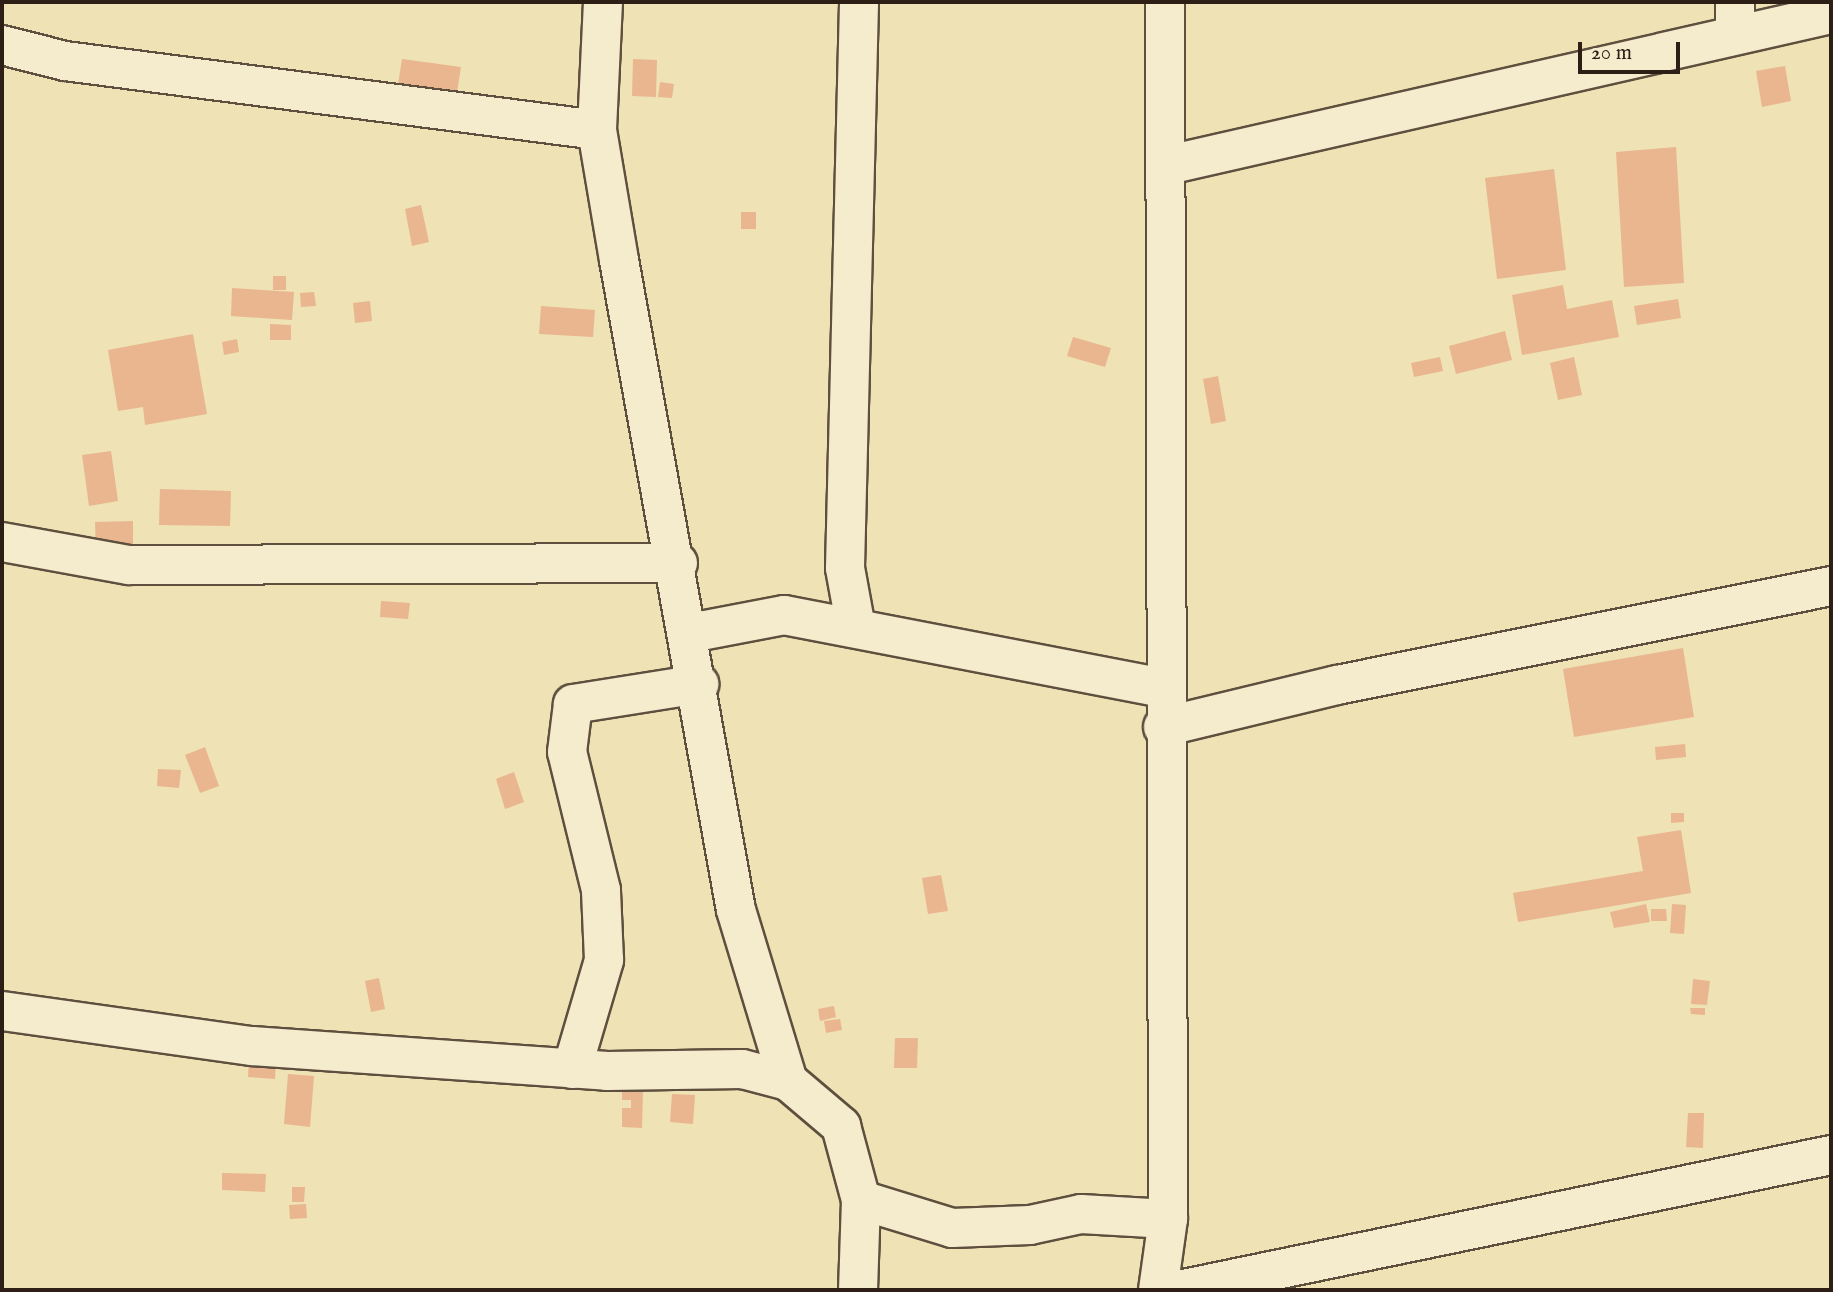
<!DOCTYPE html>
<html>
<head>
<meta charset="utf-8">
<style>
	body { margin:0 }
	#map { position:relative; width:1833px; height:1292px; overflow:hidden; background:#efe2b4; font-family:"IM FELL English",serif }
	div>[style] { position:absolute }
	.building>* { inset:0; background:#e9b690 }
	.roads { filter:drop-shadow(2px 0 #5e4f3e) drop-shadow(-2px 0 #5e4f3e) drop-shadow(0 2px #5e4f3e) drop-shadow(0 -2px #5e4f3e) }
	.minor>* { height:38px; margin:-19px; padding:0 19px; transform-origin:19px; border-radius:19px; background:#f5ecce }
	span { translate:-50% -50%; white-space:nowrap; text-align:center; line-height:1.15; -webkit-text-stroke:5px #f5ecce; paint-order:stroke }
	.frame { position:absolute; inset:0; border:4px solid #2d1e16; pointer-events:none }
	.scale { position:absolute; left:1578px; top:42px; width:102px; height:32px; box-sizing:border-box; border:4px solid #2d1e16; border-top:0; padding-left:9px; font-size:21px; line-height:24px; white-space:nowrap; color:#2d1e16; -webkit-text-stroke:5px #f5ecce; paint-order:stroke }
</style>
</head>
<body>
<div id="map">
	<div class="building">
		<i style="clip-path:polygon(402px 59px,461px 67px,457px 92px,398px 84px)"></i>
		<i style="clip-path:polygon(633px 59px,657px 60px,656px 97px,632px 96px)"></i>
		<i style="clip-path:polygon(1785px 66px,1791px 101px,1762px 107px,1756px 71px)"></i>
		<i style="clip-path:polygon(660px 82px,674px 84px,672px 98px,658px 97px)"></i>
		<i style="clip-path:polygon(1676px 147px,1684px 283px,1624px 287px,1616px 152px)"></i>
		<i style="clip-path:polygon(1554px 169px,1566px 270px,1497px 279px,1485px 178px)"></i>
		<i style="clip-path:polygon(421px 205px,429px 242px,412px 246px,405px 209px)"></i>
		<i style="clip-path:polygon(741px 212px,756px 212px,756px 229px,741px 229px)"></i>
		<i style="clip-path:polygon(273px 276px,286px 276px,286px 290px,273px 290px)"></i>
		<i style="clip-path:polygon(1563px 285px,1567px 309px,1612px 300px,1619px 337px,1522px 355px,1512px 295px)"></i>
		<i style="clip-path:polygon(232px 288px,294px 292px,292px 320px,231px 316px)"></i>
		<i style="clip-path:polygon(314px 292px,316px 306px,301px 307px,300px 293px)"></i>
		<i style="clip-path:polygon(1678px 299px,1681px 318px,1637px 325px,1634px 306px)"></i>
		<i style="clip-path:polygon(370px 301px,372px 321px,355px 323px,353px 303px)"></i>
		<i style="clip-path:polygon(541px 306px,595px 310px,593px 337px,539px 334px)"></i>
		<i style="clip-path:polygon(270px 324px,291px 325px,291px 340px,270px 340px)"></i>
		<i style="clip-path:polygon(1505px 331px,1512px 360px,1456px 374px,1449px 346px)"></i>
		<i style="clip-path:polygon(193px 334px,207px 414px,145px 425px,143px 407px,118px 411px,108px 350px)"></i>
		<i style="clip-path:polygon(1073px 337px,1111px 348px,1105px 367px,1067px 356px)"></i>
		<i style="clip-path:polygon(237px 339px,239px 352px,224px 355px,222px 342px)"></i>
		<i style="clip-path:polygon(1440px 357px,1443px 371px,1414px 377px,1411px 363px)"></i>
		<i style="clip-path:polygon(1574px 357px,1582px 395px,1558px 400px,1550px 363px)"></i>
		<i style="clip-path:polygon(1218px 376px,1226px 421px,1211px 424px,1203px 379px)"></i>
		<i style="clip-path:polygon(111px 451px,118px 501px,89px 506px,82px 455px)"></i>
		<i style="clip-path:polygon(160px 489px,231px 491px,230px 526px,159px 525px)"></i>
		<i style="clip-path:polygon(133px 521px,133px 550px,96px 552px,95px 522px)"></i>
		<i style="clip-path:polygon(381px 601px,410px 603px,408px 619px,380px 617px)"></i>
		<i style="clip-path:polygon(1683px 648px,1694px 717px,1574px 737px,1563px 669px)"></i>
		<i style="clip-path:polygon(1685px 744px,1686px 757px,1656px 760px,1655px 747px)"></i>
		<i style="clip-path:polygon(205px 747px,219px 786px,200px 793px,185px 755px)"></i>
		<i style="clip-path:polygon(158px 769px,181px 770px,179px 788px,157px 786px)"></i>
		<i style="clip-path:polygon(514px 772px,524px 802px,505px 809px,496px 779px)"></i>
		<i style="clip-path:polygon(1671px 813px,1684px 813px,1684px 822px,1671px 823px)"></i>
		<i style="clip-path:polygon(1681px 830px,1691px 893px,1518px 922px,1513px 893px,1643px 871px,1637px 837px)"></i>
		<i style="clip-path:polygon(941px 875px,948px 911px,928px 914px,922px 878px)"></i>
		<i style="clip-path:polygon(1646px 904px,1650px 922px,1614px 928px,1610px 912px)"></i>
		<i style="clip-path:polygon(1672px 904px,1686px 905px,1684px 934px,1670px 933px)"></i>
		<i style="clip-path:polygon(1651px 909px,1666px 909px,1667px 921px,1651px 921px)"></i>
		<i style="clip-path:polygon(379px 978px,385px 1009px,371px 1012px,365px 981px)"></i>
		<i style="clip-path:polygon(1693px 979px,1710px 981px,1707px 1005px,1691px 1004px)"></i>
		<i style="clip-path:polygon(834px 1006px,836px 1017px,820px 1021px,818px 1009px)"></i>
		<i style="clip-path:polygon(1690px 1008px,1705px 1008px,1705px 1015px,1691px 1014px)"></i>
		<i style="clip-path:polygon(840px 1019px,842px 1030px,826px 1033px,824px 1021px)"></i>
		<i style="clip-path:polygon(895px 1038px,918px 1038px,917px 1068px,894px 1068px)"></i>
		<i style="clip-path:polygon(249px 1059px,276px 1061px,275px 1079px,248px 1077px)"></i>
		<i style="clip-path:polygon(288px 1074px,314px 1076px,310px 1127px,284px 1124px)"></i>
		<i style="clip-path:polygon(622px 1090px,643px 1090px,642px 1128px,622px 1127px,622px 1108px,631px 1108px,631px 1100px,622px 1100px)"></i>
		<i style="clip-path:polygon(672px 1094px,695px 1095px,693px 1124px,670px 1122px)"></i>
		<i style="clip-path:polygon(1688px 1113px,1704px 1113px,1703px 1148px,1686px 1147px)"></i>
		<i style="clip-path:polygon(222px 1173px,266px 1174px,265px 1192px,222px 1190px)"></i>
		<i style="clip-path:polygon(292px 1187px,305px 1187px,304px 1202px,292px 1202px)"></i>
		<i style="clip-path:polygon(306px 1204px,307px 1218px,290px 1219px,289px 1205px)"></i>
	</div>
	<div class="roads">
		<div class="minor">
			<i style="left:603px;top:2px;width:128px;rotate:92.7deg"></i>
			<i style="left:597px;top:130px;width:132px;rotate:80.4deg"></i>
			<i style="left:619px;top:260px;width:660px;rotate:79.8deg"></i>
			<i style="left:736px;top:910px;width:179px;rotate:73.1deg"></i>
			<i style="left:1735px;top:2px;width:33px;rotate:90deg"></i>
			<i style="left:2px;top:45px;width:65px;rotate:14.3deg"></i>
			<i style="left:65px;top:61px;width:536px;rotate:7.39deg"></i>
			<i style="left:1168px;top:165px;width:680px;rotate:-12.83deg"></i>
			<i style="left:2px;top:542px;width:129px;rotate:10.3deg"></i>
			<i style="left:129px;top:565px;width:549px;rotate:-0.21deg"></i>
			<i style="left:856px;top:628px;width:61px;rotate:-100.4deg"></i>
			<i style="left:845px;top:568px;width:566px;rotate:-88.58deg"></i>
			<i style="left:690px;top:633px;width:96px;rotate:-10.8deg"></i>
			<i style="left:784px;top:615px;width:386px;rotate:10.9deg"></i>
			<i style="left:1163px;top:727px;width:179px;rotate:-13.6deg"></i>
			<i style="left:1337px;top:685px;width:504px;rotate:-11.33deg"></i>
			<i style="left:2px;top:1011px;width:252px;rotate:8deg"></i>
			<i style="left:252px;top:1046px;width:356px;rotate:4deg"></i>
			<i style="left:607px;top:1071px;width:135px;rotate:-0.8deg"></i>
			<i style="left:742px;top:1069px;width:48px;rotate:14.6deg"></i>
			<i style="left:788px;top:1081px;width:70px;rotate:40.3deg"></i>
			<i style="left:841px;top:1126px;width:77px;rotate:74.9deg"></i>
			<i style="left:861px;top:1200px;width:90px;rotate:91.9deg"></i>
			<i style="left:572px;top:1069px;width:114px;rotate:-73.6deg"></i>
			<i style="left:604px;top:960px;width:70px;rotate:-92.5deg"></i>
			<i style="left:601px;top:890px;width:142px;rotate:-103.8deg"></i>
			<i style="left:567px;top:752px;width:48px;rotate:-82.9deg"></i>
			<i style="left:573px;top:704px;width:128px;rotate:-9deg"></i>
			<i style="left:861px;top:1200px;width:95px;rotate:17.1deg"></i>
			<i style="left:952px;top:1228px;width:78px;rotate:-2.2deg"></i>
			<i style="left:1030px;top:1225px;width:52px;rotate:-12.2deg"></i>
			<i style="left:1081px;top:1214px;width:87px;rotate:3.3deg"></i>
			<i style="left:1158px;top:1290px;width:72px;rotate:-82deg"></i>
			<i style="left:1168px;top:1219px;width:1217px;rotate:-90.14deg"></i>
			<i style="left:1179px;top:1290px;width:666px;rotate:-11.7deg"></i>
		</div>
	</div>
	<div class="frame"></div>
	<div class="scale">20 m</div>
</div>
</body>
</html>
